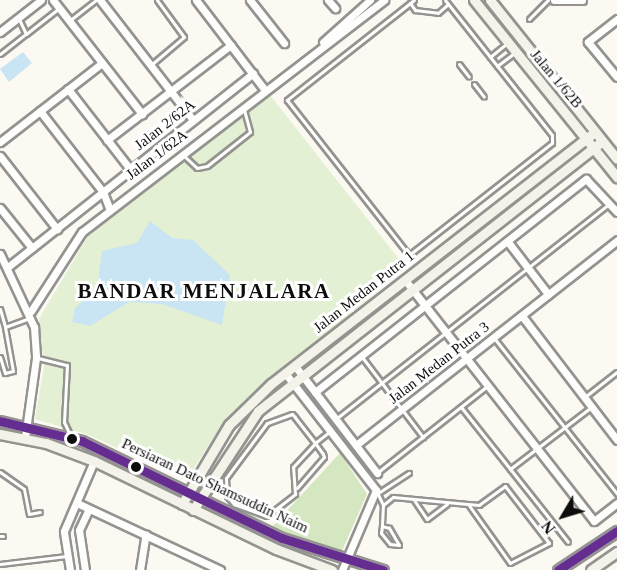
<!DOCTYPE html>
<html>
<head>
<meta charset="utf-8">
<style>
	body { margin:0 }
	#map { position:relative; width:617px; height:570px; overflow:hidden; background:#fbf9f2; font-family:"Times New Roman",serif }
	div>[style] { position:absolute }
	.green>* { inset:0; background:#e3f0d3 }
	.forest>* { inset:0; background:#d4e7c1 }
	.water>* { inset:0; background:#c9e4f3 }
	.roads { filter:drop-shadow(2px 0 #949390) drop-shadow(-2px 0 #949390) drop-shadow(0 2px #949390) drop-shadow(0 -2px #949390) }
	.lane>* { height:3px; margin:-1.5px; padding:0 1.5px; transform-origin:1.5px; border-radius:1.5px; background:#fefefd }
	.street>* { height:7px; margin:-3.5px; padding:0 3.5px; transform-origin:3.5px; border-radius:3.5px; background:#fefefd }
	.secondary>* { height:9px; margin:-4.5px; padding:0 4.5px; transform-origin:4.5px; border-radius:4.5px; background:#f4f3ea }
	.bus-1>* { height:9px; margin:-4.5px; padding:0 4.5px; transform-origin:4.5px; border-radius:4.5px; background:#662d91 }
	.dots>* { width:16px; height:16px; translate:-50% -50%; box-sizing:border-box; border:3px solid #fff; border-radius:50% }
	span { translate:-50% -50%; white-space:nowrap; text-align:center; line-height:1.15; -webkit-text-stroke:6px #fff; paint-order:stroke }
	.street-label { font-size:15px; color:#0d0d0d }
	.district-label { font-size:21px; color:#0d0d0d; font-weight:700; letter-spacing:1.5px }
	.north { position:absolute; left:533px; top:486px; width:60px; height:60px; -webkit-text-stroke:4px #fff; paint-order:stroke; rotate:232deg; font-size:16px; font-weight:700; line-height:24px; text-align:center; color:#0d0d0d }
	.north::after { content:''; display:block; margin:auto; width:21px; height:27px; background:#0d0d0d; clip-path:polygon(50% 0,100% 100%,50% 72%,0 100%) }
</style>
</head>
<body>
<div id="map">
	<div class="green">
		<i style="clip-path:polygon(270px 95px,406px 268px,249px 397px,222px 425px,186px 480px,89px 435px,35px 419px,44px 367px,39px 319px,88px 236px)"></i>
	</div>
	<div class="forest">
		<i style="clip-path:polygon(340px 453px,367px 494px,341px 553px,272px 527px)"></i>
	</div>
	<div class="water">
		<i style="clip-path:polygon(23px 52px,32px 63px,9px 82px,0 69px)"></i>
		<i style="clip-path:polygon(150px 221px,172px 238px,193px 240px,230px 275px,222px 325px,162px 304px,129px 302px,90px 326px,72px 322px,75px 308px,97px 289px,102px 251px,137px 243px)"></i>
	</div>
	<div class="roads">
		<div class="lane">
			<i style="left:414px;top:0;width:162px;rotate:141.8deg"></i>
			<i style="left:287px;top:100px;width:197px;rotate:51.8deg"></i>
			<i style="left:409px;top:255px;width:182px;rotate:-38.1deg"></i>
			<i style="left:552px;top:143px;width:8px;rotate:-90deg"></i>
			<i style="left:552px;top:135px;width:172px;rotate:-128.4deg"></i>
			<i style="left:410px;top:3px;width:9px;rotate:54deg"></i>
			<i style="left:415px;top:10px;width:23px;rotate:7deg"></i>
			<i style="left:438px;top:13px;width:13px;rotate:-42deg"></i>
			<i style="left:529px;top:19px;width:27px;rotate:-45deg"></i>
			<i style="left:69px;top:21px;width:34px;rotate:-38deg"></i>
			<i style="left:26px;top:34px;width:41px;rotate:-38deg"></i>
			<i style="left:0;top:54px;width:33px;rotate:-38deg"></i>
			<i style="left:26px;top:34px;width:17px;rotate:-115deg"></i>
			<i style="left:490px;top:57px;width:22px;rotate:-39deg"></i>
			<i style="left:152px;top:64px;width:42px;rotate:-40.2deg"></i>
			<i style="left:184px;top:37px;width:46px;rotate:-126.1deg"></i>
			<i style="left:459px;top:64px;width:16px;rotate:52deg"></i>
			<i style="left:497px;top:66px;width:20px;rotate:-37deg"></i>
			<i style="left:474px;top:84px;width:16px;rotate:52deg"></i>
			<i style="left:183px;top:155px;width:19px;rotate:43deg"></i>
			<i style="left:197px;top:168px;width:10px;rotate:-11deg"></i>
			<i style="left:207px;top:166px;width:55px;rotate:-38.3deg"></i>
			<i style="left:250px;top:132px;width:23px;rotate:-105deg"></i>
			<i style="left:0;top:309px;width:19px;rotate:74deg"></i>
			<i style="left:494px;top:338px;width:199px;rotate:51.7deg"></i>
			<i style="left:0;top:357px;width:17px;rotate:73deg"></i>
			<i style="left:5px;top:373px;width:8px;rotate:-14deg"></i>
			<i style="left:13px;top:371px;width:45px;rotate:-100.3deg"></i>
			<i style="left:5px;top:327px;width:27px;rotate:-20deg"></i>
			<i style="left:362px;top:357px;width:101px;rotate:52.7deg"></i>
			<i style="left:38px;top:358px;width:30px;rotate:14deg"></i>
			<i style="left:67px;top:365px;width:57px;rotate:93deg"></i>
			<i style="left:64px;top:422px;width:14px;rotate:65deg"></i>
			<i style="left:586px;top:396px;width:39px;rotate:-38deg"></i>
			<i style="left:461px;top:407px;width:172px;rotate:51.6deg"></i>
			<i style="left:337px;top:418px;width:345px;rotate:-38.2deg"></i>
			<i style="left:510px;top:469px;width:101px;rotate:-37.3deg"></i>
			<i style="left:0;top:472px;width:29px;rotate:35deg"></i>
			<i style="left:24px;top:489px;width:25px;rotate:79deg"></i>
			<i style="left:29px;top:514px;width:11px;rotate:-10deg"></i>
			<i style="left:378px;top:472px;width:137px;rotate:-38.2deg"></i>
			<i style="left:297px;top:488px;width:41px;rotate:-48.9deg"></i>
			<i style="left:324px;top:457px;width:3px;rotate:-108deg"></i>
			<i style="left:323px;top:454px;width:14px;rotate:-126deg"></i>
			<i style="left:315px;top:443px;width:33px;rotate:-128deg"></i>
			<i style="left:295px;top:417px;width:4px;rotate:-135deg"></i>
			<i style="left:292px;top:414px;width:27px;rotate:160deg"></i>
			<i style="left:267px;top:423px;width:69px;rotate:126.7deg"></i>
			<i style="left:226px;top:478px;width:18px;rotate:87deg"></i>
			<i style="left:227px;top:496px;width:11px;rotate:49deg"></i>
			<i style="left:234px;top:504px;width:35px;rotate:20deg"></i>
			<i style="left:267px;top:516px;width:36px;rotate:-38deg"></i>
			<i style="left:295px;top:494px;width:27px;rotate:-94deg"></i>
			<i style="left:293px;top:467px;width:33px;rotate:-47deg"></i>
			<i style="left:315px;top:443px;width:18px;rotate:-38deg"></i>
			<i style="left:376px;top:490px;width:17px;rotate:65deg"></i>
			<i style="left:383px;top:505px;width:21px;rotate:93deg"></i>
			<i style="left:382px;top:526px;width:7px;rotate:98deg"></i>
			<i style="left:381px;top:533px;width:14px;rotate:51deg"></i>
			<i style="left:390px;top:544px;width:9px;rotate:6deg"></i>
			<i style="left:399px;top:545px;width:20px;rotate:-120deg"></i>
			<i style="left:389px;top:528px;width:7px;rotate:-164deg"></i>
			<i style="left:378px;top:493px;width:37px;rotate:-33deg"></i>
			<i style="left:414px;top:500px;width:23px;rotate:56deg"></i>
			<i style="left:427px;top:519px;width:25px;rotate:-37deg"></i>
			<i style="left:383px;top:505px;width:13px;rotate:-39deg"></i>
			<i style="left:393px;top:497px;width:75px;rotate:5.3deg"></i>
			<i style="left:468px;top:504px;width:72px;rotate:54.6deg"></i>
			<i style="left:510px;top:563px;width:44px;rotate:-27.1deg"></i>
			<i style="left:549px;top:543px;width:72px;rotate:-127.7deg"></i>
			<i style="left:505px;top:486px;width:32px;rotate:144deg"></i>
			<i style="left:479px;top:505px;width:11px;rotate:-175deg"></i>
			<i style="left:0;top:536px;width:3px"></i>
			<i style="left:0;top:564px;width:67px;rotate:-6.8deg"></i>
		</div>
		<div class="street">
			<i style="left:53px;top:0;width:145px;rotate:52deg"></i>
			<i style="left:100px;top:0;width:152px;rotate:52.2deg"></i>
			<i style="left:196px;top:0;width:112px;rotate:52.6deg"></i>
			<i style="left:250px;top:0;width:55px;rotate:51.7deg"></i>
			<i style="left:328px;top:0;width:11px;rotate:49deg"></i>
			<i style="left:554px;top:0;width:28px"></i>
			<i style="left:617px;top:19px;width:37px;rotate:142deg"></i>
			<i style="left:588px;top:42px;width:45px;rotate:50.4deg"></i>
			<i style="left:0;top:32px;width:52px;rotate:-38deg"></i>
			<i style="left:323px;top:42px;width:63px;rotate:-41.8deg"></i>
			<i style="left:68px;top:89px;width:101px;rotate:52.2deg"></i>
			<i style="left:40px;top:111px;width:103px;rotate:52.1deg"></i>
			<i style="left:103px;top:192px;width:17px;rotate:69deg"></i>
			<i style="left:107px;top:140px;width:156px;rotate:-37.5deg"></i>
			<i style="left:0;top:142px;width:129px;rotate:-37.8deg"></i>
			<i style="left:0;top:156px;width:93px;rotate:52deg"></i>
			<i style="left:0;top:208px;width:51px;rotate:51.3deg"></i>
			<i style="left:508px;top:242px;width:66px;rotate:52.4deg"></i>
			<i style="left:0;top:254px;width:81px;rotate:65deg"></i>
			<i style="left:34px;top:327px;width:31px;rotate:86deg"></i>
			<i style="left:36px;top:358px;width:80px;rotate:97.9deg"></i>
			<i style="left:9px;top:266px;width:311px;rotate:-38.3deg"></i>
			<i style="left:405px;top:280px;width:306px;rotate:51.9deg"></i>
			<i style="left:594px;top:521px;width:29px;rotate:-38deg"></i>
			<i style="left:31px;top:311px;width:94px;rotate:-57.2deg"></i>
			<i style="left:82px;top:232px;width:381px;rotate:-37.5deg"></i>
			<i style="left:522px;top:316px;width:156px;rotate:52.5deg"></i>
			<i style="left:295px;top:366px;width:135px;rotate:52.5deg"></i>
			<i style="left:285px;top:373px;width:148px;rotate:52.1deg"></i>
			<i style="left:376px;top:490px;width:87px;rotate:113deg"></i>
			<i style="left:315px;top:392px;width:345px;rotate:-38.2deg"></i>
			<i style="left:586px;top:179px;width:45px;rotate:46.8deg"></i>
			<i style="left:356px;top:445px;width:332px;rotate:-38.1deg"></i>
			<i style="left:77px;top:503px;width:158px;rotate:25.1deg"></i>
			<i style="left:70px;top:570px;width:39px;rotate:-99deg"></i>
			<i style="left:64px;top:531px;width:76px;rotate:-66.8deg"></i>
			<i style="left:85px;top:570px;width:40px;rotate:-98.5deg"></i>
			<i style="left:79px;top:530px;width:23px;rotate:-65deg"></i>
			<i style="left:140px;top:570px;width:36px;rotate:-81deg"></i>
		</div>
		<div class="secondary">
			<i style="left:474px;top:0;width:228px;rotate:51.1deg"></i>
			<i style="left:490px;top:0;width:203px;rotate:51.4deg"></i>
			<i style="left:0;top:421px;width:84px;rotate:13.7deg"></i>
			<i style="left:82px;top:441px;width:222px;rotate:25.9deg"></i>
			<i style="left:282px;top:538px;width:106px;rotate:17.6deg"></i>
			<i style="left:0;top:434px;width:47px;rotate:11.1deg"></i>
			<i style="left:46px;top:443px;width:51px;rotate:20.6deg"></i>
			<i style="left:94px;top:461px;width:202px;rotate:25.8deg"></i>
			<i style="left:276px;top:549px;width:60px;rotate:20.6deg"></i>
			<i style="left:182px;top:504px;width:92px;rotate:-59.3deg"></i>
			<i style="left:229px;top:425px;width:59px;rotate:-44.3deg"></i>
			<i style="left:271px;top:384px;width:410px;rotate:-37.9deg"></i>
			<i style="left:193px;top:510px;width:118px;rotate:-56.7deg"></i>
			<i style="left:258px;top:411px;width:437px;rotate:-38.1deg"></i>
			<i style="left:558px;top:570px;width:71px;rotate:-33.5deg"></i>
			<i style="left:591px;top:570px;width:32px;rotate:-35deg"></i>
		</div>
	</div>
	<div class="bus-1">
		<i style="left:0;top:421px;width:84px;rotate:13.7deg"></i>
		<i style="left:82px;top:441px;width:222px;rotate:25.9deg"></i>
		<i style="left:282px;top:538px;width:106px;rotate:17.6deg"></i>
		<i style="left:558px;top:570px;width:71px;rotate:-33.5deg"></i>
	</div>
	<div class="dots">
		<i style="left:72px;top:439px;background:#0d0d0d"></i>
		<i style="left:136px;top:467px;background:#0d0d0d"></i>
	</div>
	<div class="street-label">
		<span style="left:556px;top:79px;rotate:50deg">Jalan 1/62B</span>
		<span style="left:165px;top:125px;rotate:-38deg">Jalan 2/62A</span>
		<span style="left:157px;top:155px;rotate:-37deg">Jalan 1/62A</span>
		<span style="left:364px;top:292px;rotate:-38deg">Jalan Medan Putra 1</span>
		<span style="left:439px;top:363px;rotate:-38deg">Jalan Medan Putra 3</span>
		<span style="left:215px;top:486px;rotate:25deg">Persiaran Dato Shamsuddin Naim</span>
	</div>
	<div class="district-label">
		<span style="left:204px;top:291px">BANDAR MENJALARA</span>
	</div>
	<div class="north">N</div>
</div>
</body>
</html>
